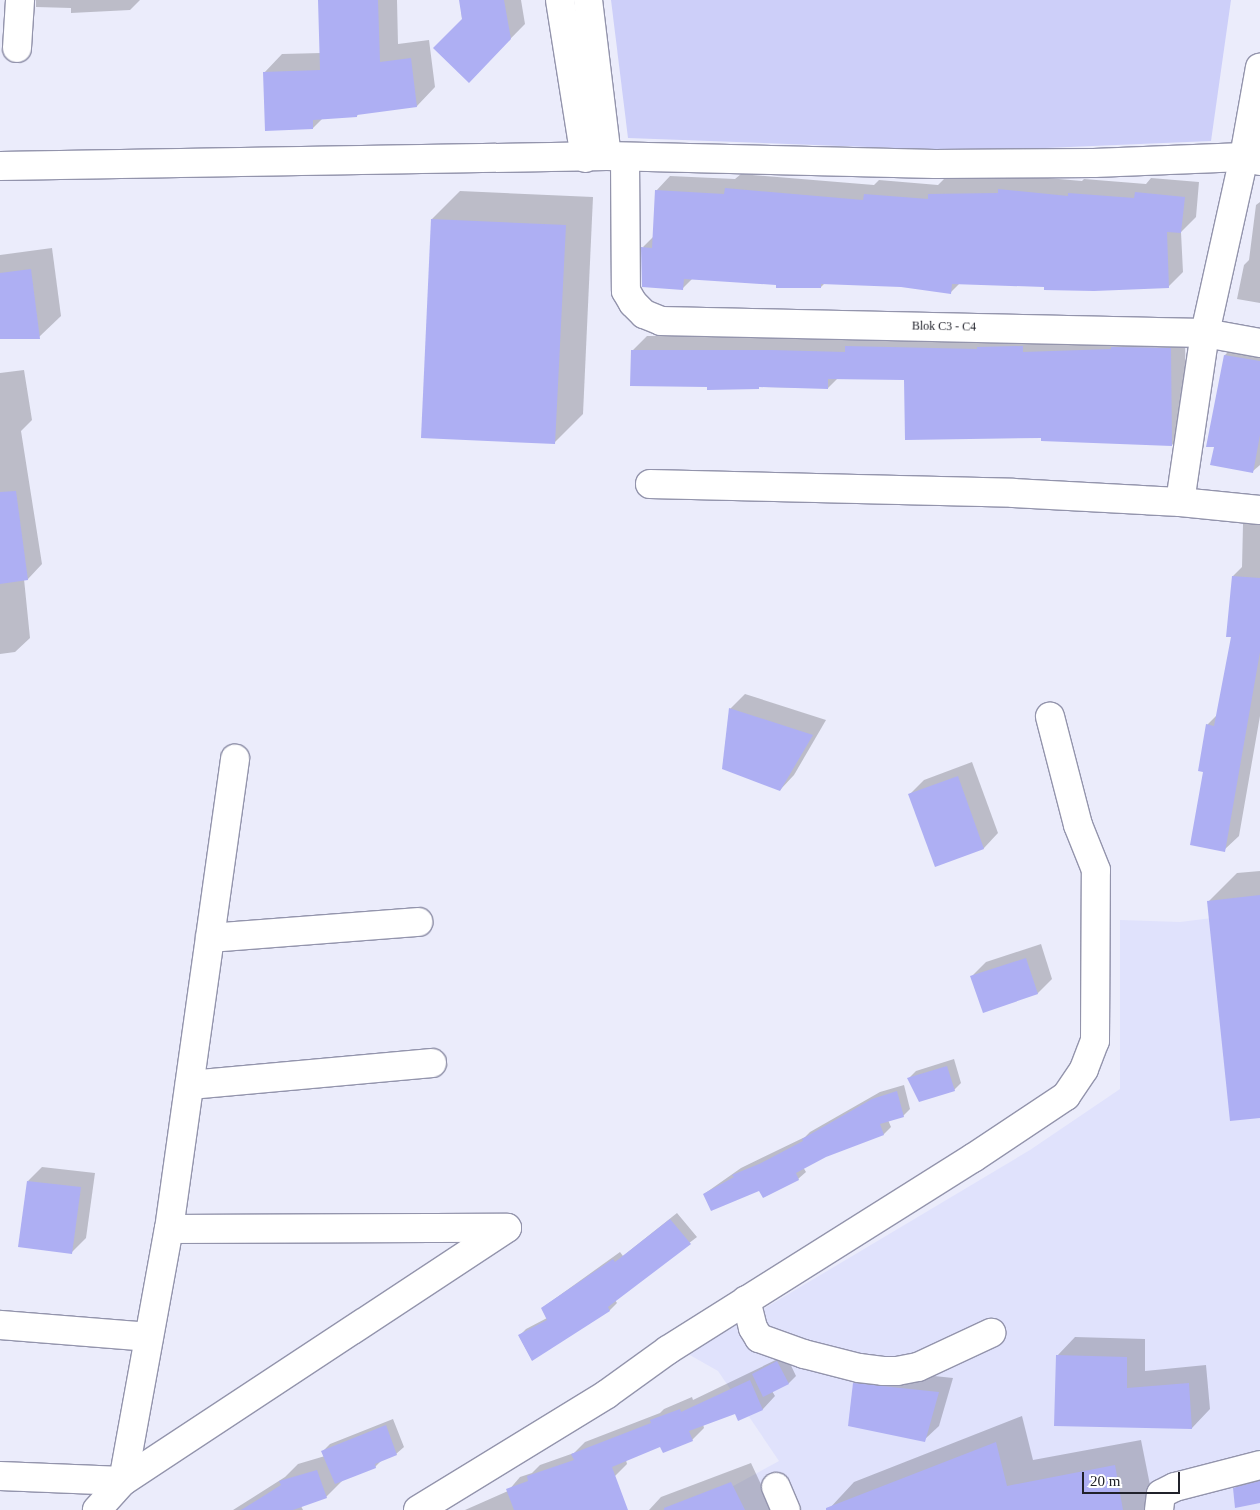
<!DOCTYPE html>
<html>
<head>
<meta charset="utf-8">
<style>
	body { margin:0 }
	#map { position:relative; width:1260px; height:1510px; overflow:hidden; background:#ebecfb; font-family:"Times New Roman",serif }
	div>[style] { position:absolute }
	.built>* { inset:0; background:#e0e2fc }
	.green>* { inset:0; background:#cdcff9 }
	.shadow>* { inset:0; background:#0003 }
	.building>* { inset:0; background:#aeaff3 }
	.roads { filter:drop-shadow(1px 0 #9394ac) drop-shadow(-1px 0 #9394ac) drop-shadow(0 1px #9394ac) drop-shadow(0 -1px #9394ac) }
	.minor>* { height:28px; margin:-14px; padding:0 14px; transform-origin:14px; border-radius:14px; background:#fff }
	span { translate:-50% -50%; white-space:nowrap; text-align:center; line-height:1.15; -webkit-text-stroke:4.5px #fff; paint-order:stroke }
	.street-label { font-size:12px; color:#20212a }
	.scale { position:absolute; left:1082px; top:1472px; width:98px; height:22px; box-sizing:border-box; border:2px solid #20212a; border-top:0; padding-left:6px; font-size:15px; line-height:18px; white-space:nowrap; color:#20212a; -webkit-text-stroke:4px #fff; paint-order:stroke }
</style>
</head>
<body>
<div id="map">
	<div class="built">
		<i style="clip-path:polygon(1260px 902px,1260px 1510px,689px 1510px,779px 1461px,718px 1371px,688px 1354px,1030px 1150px,1120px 1089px,1120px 920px,1180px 922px,1244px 914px)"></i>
	</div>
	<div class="green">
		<i style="clip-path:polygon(611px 0,1231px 0,1211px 141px,974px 151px,628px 138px)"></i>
	</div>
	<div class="shadow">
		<i style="clip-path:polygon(36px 0,140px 0,130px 10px,71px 13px,71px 8px,36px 7px)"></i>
		<i style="clip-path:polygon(319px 0,397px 0,398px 44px,429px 40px,435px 87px,417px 106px,359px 113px,357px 116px,323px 118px,313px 128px,264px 73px,282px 54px,321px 53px)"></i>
		<i style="clip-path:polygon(460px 0,521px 0,525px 24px,469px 81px)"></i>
		<i style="clip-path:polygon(741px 174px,874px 185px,879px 180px,938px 185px,944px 179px,1011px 178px,1014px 175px,1082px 181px,1084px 179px,1146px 184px,1151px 178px,1199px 182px,1196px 217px,1181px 232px,1183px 272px,1168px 287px,960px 283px,950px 293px,901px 286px,825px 283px,821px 287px,693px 278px,682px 289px,643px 247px,654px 236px,656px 191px,670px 176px,735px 179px)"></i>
		<i style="clip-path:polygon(460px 191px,593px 197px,583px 414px,555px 442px,432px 219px)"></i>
		<i style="clip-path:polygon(1260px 202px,1260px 303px,1237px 299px,1244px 265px,1249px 260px,1256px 205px)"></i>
		<i style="clip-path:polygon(52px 248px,61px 316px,39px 337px,0 338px,0 255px)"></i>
		<i style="clip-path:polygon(1185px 334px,1186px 430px,1172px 445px,1042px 437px,906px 379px,838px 378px,828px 388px,708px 386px,632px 351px,647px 336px)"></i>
		<i style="clip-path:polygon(1239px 341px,1260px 345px,1260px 465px,1253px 471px,1215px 446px,1225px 355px)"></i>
		<i style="clip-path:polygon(24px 370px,32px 420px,21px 431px,42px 564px,28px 579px,24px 579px,30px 638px,15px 652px,0 654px,0 373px)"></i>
		<i style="clip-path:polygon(1258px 510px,1260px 510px,1260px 716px,1239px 836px,1224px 850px,1205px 771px,1207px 725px,1217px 715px,1232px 636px,1233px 576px,1242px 567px,1243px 524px)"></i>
		<i style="clip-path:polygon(745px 694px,826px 720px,794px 775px,780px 790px,730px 709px)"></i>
		<i style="clip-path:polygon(972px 762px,998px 833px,984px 848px,935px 865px,910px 794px,924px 780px)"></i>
		<i style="clip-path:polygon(1260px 871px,1260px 1117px,1209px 901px,1237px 873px)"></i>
		<i style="clip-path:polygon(1041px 944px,1052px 979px,1038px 993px,984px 1011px,972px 976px,986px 962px)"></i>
		<i style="clip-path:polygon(954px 1059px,961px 1083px,954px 1090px,909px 1078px,916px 1071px)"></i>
		<i style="clip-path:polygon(904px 1085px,910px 1109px,903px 1116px,888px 1120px,891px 1127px,884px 1134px,825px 1156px,803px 1167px,806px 1172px,798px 1179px,764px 1197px,760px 1189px,704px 1194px,741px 1168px,805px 1137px,810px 1132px,880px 1092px)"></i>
		<i style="clip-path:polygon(42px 1167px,95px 1173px,86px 1238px,72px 1252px,28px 1181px)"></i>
		<i style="clip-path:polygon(677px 1213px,697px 1237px,615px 1300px,617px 1303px,610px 1310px,532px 1360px,519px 1336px,526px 1329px,547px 1318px,542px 1308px,620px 1252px,623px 1256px)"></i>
		<i style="clip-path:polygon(1075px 1337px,1145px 1339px,1145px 1371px,1206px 1365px,1210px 1409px,1192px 1428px,1056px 1425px,1057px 1356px)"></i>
		<i style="clip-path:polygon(786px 1355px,796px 1376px,789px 1383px,772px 1391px,775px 1396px,763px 1409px,739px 1419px,736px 1412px,703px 1424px,704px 1428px,692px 1440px,661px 1445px,626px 1460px,627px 1464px,615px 1476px,539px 1510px,465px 1510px,508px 1491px,520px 1477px,532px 1473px,540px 1465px,574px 1453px,585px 1442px,660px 1413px,664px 1409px,692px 1397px,693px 1400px)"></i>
		<i style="clip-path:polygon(869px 1369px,953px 1378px,939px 1426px,924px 1440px,854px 1383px)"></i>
		<i style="clip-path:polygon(1022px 1416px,1033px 1460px,1141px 1440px,1155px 1510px,828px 1510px,854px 1482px)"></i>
		<i style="clip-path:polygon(393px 1419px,404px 1447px,396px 1454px,383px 1459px,375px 1467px,343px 1480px,326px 1497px,301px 1506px,303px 1510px,233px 1510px,285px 1477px,298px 1464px,325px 1456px,323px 1451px,330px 1444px)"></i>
		<i style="clip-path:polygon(751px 1463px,773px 1510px,649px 1510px,661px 1497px)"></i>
		<i style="clip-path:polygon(1260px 1471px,1260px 1502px,1235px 1488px,1249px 1474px)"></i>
	</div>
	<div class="building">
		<i style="clip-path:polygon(318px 0,378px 0,380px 62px,411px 58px,417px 107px,357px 115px,357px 117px,313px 120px,313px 129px,265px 131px,263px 72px,320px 70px)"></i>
		<i style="clip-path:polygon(459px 0,504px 0,511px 39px,469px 83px,433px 48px,462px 19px)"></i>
		<i style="clip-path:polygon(725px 188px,863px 200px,864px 194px,928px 199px,928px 194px,998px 193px,998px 189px,1068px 196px,1068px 193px,1134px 198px,1135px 192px,1185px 197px,1181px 233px,1167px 232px,1169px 288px,1094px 291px,1044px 290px,1044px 287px,952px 284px,951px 294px,901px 287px,821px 284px,821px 288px,776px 288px,776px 285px,684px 279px,683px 290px,642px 287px,641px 247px,652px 248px,655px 190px,724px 194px)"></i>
		<i style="clip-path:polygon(431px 219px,566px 225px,555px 444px,421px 438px)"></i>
		<i style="clip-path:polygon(31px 269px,40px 339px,0 339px,0 273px)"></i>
		<i style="clip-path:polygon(845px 346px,977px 349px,977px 347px,1023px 346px,1023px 352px,1111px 349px,1111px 347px,1171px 348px,1172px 446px,1041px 441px,1041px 438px,905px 440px,904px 380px,828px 379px,828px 389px,759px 387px,759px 389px,707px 390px,707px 387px,630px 386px,631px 350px,772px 350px,845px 352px)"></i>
		<i style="clip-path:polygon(1224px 355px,1260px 361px,1260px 435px,1253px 473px,1210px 465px,1214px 447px,1206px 447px)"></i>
		<i style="clip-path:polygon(16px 491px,28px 580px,0 584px,0 492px)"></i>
		<i style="clip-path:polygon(1232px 576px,1260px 578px,1260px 652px,1225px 852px,1190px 845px,1203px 772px,1198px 771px,1206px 724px,1214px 726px,1231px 637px,1226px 637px)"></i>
		<i style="clip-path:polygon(729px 708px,813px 735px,780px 791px,722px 769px)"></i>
		<i style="clip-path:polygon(958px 776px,984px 849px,935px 867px,908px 794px)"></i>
		<i style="clip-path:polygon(1260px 895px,1260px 1118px,1230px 1121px,1207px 901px)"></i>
		<i style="clip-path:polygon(1026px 958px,1038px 994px,983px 1013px,970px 976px)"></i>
		<i style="clip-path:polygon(947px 1066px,955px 1091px,919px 1102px,907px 1078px)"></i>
		<i style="clip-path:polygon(897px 1091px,904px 1117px,880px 1124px,884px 1135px,826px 1157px,796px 1173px,799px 1180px,763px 1198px,759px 1191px,711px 1211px,703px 1194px,734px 1177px,732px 1175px,759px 1164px,803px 1141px,802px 1139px,872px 1099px)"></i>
		<i style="clip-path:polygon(27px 1181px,81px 1187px,72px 1254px,18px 1247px)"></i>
		<i style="clip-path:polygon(670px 1219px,691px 1244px,608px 1307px,610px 1311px,532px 1361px,518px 1335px,547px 1320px,541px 1308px,613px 1259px,615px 1262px)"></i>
		<i style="clip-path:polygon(1056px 1355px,1127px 1357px,1127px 1388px,1189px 1383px,1192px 1429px,1054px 1426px)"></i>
		<i style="clip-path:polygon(777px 1361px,789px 1384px,763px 1397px,752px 1374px)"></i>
		<i style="clip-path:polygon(750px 1380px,763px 1410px,738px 1421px,735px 1414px,689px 1431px,693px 1441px,663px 1453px,660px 1447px,612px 1467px,628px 1510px,514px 1510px,506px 1489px,528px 1481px,527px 1476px,574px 1460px,571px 1454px,651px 1423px,650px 1420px,680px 1409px,681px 1412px)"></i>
		<i style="clip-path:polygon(853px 1383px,939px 1392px,925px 1442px,848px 1426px)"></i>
		<i style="clip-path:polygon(386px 1425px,397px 1455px,375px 1464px,376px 1468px,335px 1484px,321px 1451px)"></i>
		<i style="clip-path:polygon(996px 1442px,1007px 1486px,1115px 1465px,1123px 1510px,826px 1510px,826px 1508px)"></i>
		<i style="clip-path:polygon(317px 1470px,327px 1498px,293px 1510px,241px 1510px,281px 1485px,279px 1481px)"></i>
		<i style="clip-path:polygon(1260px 1481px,1260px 1503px,1235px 1508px,1233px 1488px)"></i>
		<i style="clip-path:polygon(731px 1482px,745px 1510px,664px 1510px,664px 1508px)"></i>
	</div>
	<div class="roads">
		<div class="minor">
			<i style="left:560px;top:0;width:160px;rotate:81deg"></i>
			<i style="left:588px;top:0;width:157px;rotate:83.1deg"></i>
			<i style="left:17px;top:48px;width:48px;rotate:-86.4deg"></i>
			<i style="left:625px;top:157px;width:134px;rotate:89.6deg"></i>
			<i style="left:626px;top:291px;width:14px;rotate:60deg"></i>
			<i style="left:633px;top:303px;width:16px;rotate:45deg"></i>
			<i style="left:644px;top:314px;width:18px;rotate:22deg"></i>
			<i style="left:661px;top:321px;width:544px;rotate:1.26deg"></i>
			<i style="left:1205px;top:333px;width:56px;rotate:10.3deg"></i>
			<i style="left:0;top:166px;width:607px;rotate:-0.94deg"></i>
			<i style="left:607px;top:156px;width:328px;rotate:1.4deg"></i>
			<i style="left:935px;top:164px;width:159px;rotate:-0.4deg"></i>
			<i style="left:1094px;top:163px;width:150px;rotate:-2.3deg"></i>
			<i style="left:1244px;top:157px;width:16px;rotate:14deg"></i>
			<i style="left:650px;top:484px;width:363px;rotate:1.4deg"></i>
			<i style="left:1013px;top:493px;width:167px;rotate:3.1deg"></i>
			<i style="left:1180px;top:502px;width:80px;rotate:5.7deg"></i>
			<i style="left:1180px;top:502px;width:171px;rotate:-81.6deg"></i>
			<i style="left:1205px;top:333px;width:180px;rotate:-77.5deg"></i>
			<i style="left:1244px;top:157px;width:91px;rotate:-79.9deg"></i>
			<i style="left:210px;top:938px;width:209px;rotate:-4.4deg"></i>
			<i style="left:190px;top:1085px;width:243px;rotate:-5.2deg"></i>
			<i style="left:507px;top:1228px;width:460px;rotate:146.6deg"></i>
			<i style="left:123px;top:1481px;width:256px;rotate:-79.7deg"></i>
			<i style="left:169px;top:1229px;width:338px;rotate:-0.2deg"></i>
			<i style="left:169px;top:1229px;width:475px;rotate:-82deg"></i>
			<i style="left:746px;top:1300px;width:29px;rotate:76deg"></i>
			<i style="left:753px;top:1328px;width:12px;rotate:59deg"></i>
			<i style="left:759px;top:1338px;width:48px;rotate:19.6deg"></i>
			<i style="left:804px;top:1354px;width:57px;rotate:14.3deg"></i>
			<i style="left:859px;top:1368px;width:24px;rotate:7deg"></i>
			<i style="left:883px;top:1371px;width:14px"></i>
			<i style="left:897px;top:1371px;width:21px;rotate:-11deg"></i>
			<i style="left:918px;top:1367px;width:81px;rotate:-25deg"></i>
			<i style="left:0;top:1325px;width:149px;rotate:4.6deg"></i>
			<i style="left:0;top:1476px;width:123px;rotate:2.3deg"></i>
			<i style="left:123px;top:1481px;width:39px;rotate:132deg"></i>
			<i style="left:776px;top:1487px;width:25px;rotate:67deg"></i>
			<i style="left:418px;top:1510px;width:222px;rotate:-31.5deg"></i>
			<i style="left:607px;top:1394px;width:75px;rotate:-35.8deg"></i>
			<i style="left:668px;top:1350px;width:360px;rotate:-32.2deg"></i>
			<i style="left:973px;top:1158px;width:112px;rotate:-33.7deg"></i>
			<i style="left:1066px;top:1096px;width:32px;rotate:-56deg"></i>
			<i style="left:1084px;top:1069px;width:30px;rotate:-69deg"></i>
			<i style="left:1095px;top:1041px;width:171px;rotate:-89.7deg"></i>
			<i style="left:1096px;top:870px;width:48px;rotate:-111.8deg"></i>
			<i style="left:1078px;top:825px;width:112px;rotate:-104.5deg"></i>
			<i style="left:1159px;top:1510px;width:16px;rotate:-83deg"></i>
			<i style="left:1161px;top:1494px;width:16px;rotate:-27deg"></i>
			<i style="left:1175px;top:1487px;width:88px;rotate:-14.5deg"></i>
		</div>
	</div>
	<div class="street-label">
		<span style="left:944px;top:327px;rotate:1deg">Blok C3 - C4</span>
	</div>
	<div class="scale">20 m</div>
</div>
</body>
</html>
